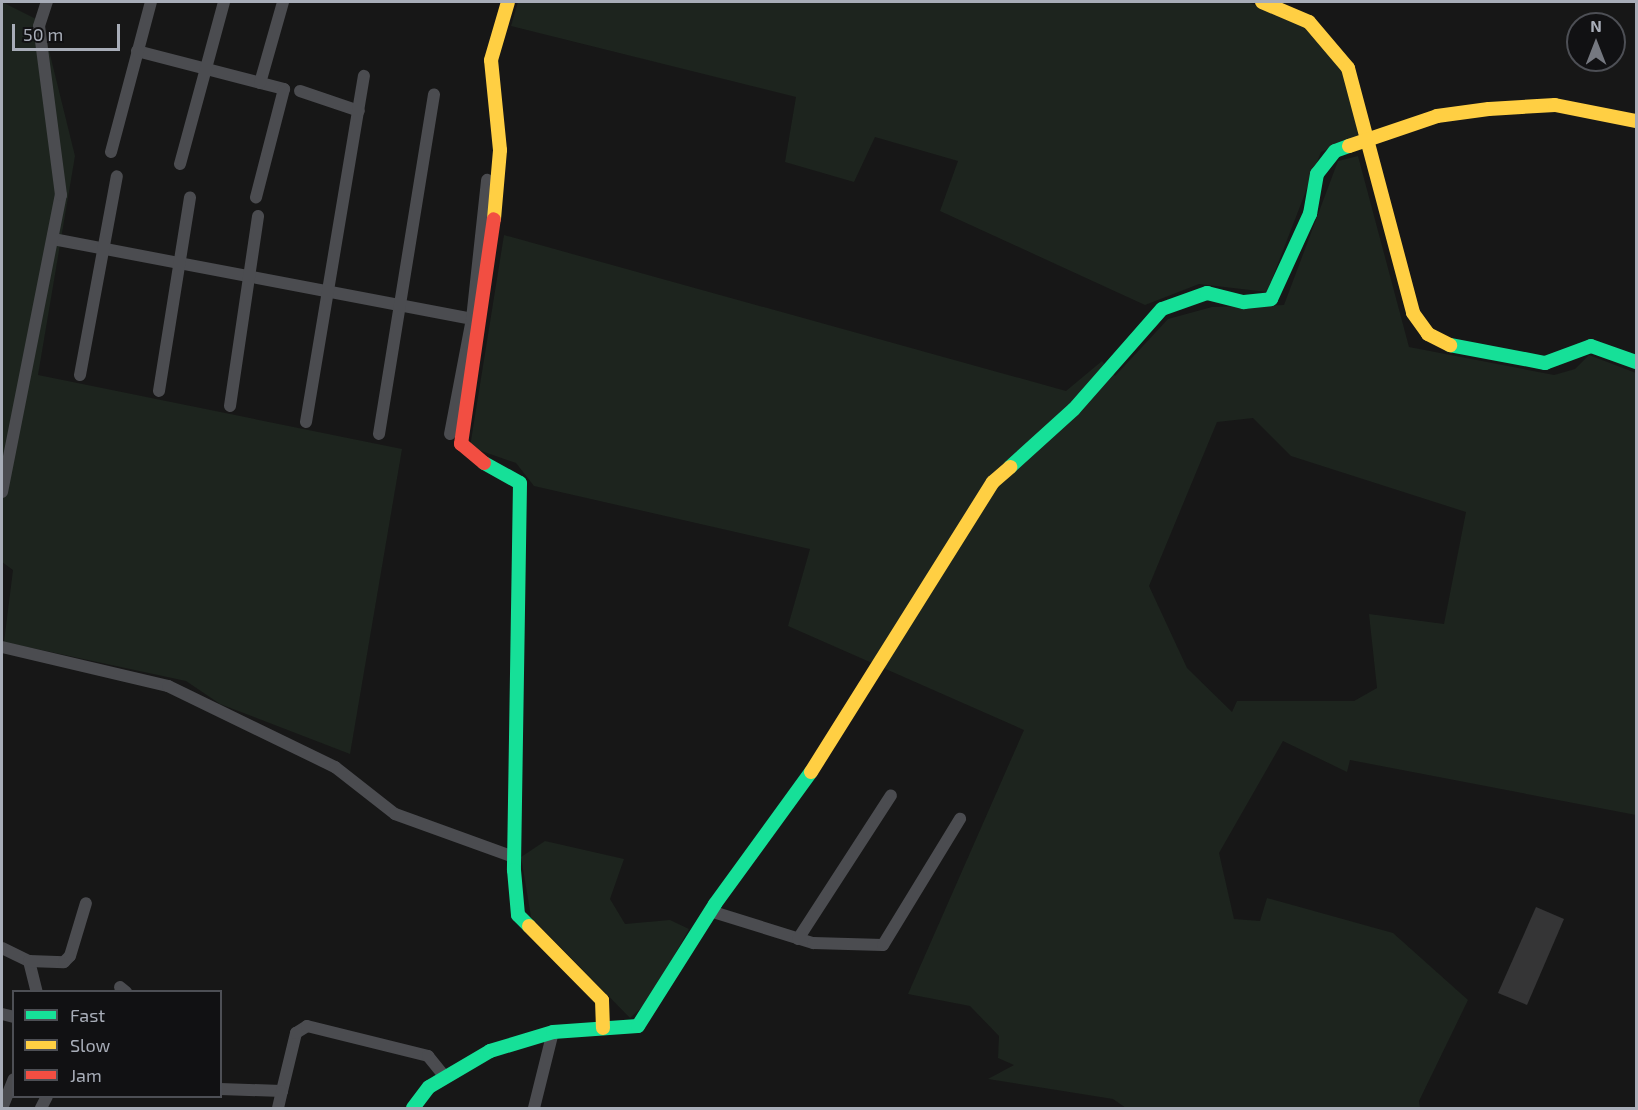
<!DOCTYPE html>
<html>
<head>
<meta charset="utf-8">
<style>
	body { margin:0 }
	#map { position:relative; width:1638px; height:1110px; overflow:hidden; background:#171717; font-family:"Exo 2",sans-serif }
	div>[style] { position:absolute }
	.green>* { inset:0; background:#1d241e }
	.building>* { inset:0; background:#353536 }
	.street>* { height:12px; margin:-6px; padding:0 6px; transform-origin:6px; border-radius:6px; background:#4b4c50 }
	.fast>* { height:14px; margin:-7px; padding:0 7px; transform-origin:7px; border-radius:7px; background:#16e098 }
	.slow>* { height:14px; margin:-7px; padding:0 7px; transform-origin:7px; border-radius:7px; background:#ffcf43 }
	.jam>* { height:14px; margin:-7px; padding:0 7px; transform-origin:7px; border-radius:7px; background:#f24e42 }
	span { translate:-50% -50%; white-space:nowrap; text-align:center; line-height:1.15; -webkit-text-stroke:6px #111113; paint-order:stroke }
	.frame { position:absolute; inset:0; border:3px solid #a8adb8; pointer-events:none }
	.legend { position:absolute; left:12px; top:990px; width:210px; height:108px; box-sizing:border-box; background:#111113; border:2px solid #4d4f55; margin:0; padding:8px 10px; list-style:none; font-size:18px; color:#a8adb8 }
	.legend li { display:flex; align-items:center; gap:12px; height:30px }
	.legend b { width:30px; border:2px solid #4d4f55 }
	.north { position:absolute; left:1566px; top:12px; width:60px; height:60px; box-sizing:border-box; background:#111113; border:2px solid #4d4f55; border-radius:50%; rotate:0deg; font-size:16px; font-weight:700; line-height:24px; text-align:center; color:#a8adb8 }
	.north::after { content:''; display:block; margin:auto; width:21px; height:27px; background:#757880; clip-path:polygon(50% 0,100% 100%,50% 72%,0 100%) }
	.scale { position:absolute; left:12px; top:24px; width:108px; height:27px; box-sizing:border-box; border:3px solid #a8adb8; border-top:0; padding-left:8px; font-size:18px; line-height:21px; white-space:nowrap; color:#a8adb8; -webkit-text-stroke:4px #111113; paint-order:stroke }
</style>
</head>
<body>
<div id="map">
	<div class="green">
		<i style="clip-path:polygon(2px 2px,42px 22px,75px 156px,38px 375px,402px 449px,350px 754px,220px 704px,186px 681px,4px 642px,13px 570px,2px 562px)"></i>
		<i style="clip-path:polygon(518px 2px,1247px 2px,1302px 23px,1325px 39px,1350px 87px,1358px 136px,1321px 152px,1267px 292px,1199px 284px,1145px 305px,940px 211px,958px 161px,875px 137px,854px 182px,785px 162px,796px 97px,511px 26px)"></i>
		<i style="clip-path:polygon(evenodd,1358px 156px,1409px 347px,1554px 375px,1575px 369px,1589px 355px,1636px 373px,1636px 815px,1350px 760px,1347px 772px,1283px 741px,1219px 853px,1234px 919px,1260px 921px,1267px 898px,1393px 933px,1468px 1000px,1419px 1101px,1420px 1108px,1126px 1108px,1113px 1099px,988px 1079px,1014px 1065px,998px 1058px,999px 1036px,970px 1006px,908px 994px,1024px 730px,788px 626px,810px 549px,534px 486px,516px 463px,470px 447px,504px 235px,1066px 391px,1102px 361px,1115px 376px,1168px 319px,1212px 307px,1284px 305px,1338px 161px,1358px 156px,1253px 418px,1291px 456px,1466px 512px,1444px 624px,1369px 614px,1377px 688px,1354px 701px,1237px 701px,1232px 712px,1187px 668px,1149px 586px,1217px 422px,1253px 418px)"></i>
		<i style="clip-path:polygon(545px 841px,624px 859px,610px 899px,625px 924px,670px 920px,689px 929px,649px 1001px,630px 1018px,531px 917px,521px 857px)"></i>
	</div>
	<div class="building">
		<i style="clip-path:polygon(1536px 907px,1564px 919px,1527px 1005px,1498px 993px)"></i>
	</div>
	<div class="street">
		<i style="left:137px;top:51px;width:152px;rotate:14.5deg"></i>
		<i style="left:284px;top:89px;width:112px;rotate:104.5deg"></i>
		<i style="left:260px;top:83px;width:84px;rotate:-74.1deg"></i>
		<i style="left:300px;top:91px;width:62px;rotate:18.7deg"></i>
		<i style="left:111px;top:152px;width:155px;rotate:-75.1deg"></i>
		<i style="left:180px;top:164px;width:168px;rotate:-74.8deg"></i>
		<i style="left:53px;top:239px;width:427px;rotate:10.8deg"></i>
		<i style="left:80px;top:375px;width:202px;rotate:-79.5deg"></i>
		<i style="left:159px;top:391px;width:196px;rotate:-80.9deg"></i>
		<i style="left:230px;top:406px;width:192px;rotate:-81.6deg"></i>
		<i style="left:306px;top:422px;width:351px;rotate:-80.5deg"></i>
		<i style="left:379px;top:434px;width:344px;rotate:-80.8deg"></i>
		<i style="left:450px;top:434px;width:117px;rotate:-79.2deg"></i>
		<i style="left:472px;top:319px;width:140px;rotate:-83.8deg"></i>
		<i style="left:2px;top:492px;width:303px;rotate:-78.8deg"></i>
		<i style="left:61px;top:195px;width:170px;rotate:-97.4deg"></i>
		<i style="left:39px;top:26px;width:25px;rotate:-72deg"></i>
		<i style="left:2px;top:647px;width:171px;rotate:13.2deg"></i>
		<i style="left:168px;top:686px;width:186px;rotate:25.9deg"></i>
		<i style="left:335px;top:767px;width:76px;rotate:38.1deg"></i>
		<i style="left:395px;top:814px;width:127px;rotate:19.9deg"></i>
		<i style="left:710px;top:911px;width:108px;rotate:17.3deg"></i>
		<i style="left:813px;top:943px;width:70px;rotate:1.6deg"></i>
		<i style="left:883px;top:945px;width:148px;rotate:-58.6deg"></i>
		<i style="left:798px;top:939px;width:171px;rotate:-57.1deg"></i>
		<i style="left:2px;top:948px;width:30px;rotate:26deg"></i>
		<i style="left:29px;top:961px;width:32px;rotate:76deg"></i>
		<i style="left:29px;top:961px;width:35px;rotate:2deg"></i>
		<i style="left:64px;top:962px;width:8px;rotate:-45deg"></i>
		<i style="left:70px;top:956px;width:55px;rotate:-73.2deg"></i>
		<i style="left:120px;top:987px;width:8px;rotate:40deg"></i>
		<i style="left:2px;top:1014px;width:12px;rotate:14deg"></i>
		<i style="left:220px;top:1089px;width:62px;rotate:1.8deg"></i>
		<i style="left:282px;top:1091px;width:60px;rotate:-76.4deg"></i>
		<i style="left:296px;top:1033px;width:13px;rotate:-32deg"></i>
		<i style="left:307px;top:1026px;width:125px;rotate:13.9deg"></i>
		<i style="left:428px;top:1056px;width:27px;rotate:51deg"></i>
		<i style="left:2px;top:1108px;width:31px;rotate:-68deg"></i>
		<i style="left:41px;top:1108px;width:13px;rotate:-63deg"></i>
		<i style="left:278px;top:1108px;width:17px;rotate:-77deg"></i>
		<i style="left:534px;top:1108px;width:78px;rotate:-76deg"></i>
	</div>
	<div class="fast">
		<i style="left:1450px;top:345px;width:97px;rotate:10.7deg"></i>
		<i style="left:1545px;top:363px;width:49px;rotate:-20.3deg"></i>
		<i style="left:1591px;top:346px;width:48px;rotate:19.6deg"></i>
		<i style="left:484px;top:463px;width:41px;rotate:29.1deg"></i>
		<i style="left:520px;top:483px;width:387px;rotate:90.9deg"></i>
		<i style="left:514px;top:870px;width:45px;rotate:84.9deg"></i>
		<i style="left:518px;top:915px;width:16px;rotate:45deg"></i>
		<i style="left:1010px;top:467px;width:86px;rotate:-42.2deg"></i>
		<i style="left:1074px;top:409px;width:133px;rotate:-48.7deg"></i>
		<i style="left:1162px;top:309px;width:48px;rotate:-19.6deg"></i>
		<i style="left:1207px;top:293px;width:38px;rotate:14deg"></i>
		<i style="left:1244px;top:302px;width:27px;rotate:-6deg"></i>
		<i style="left:1271px;top:299px;width:94px;rotate:-65.4deg"></i>
		<i style="left:1310px;top:214px;width:41px;rotate:-80.1deg"></i>
		<i style="left:1317px;top:174px;width:29px;rotate:-52deg"></i>
		<i style="left:1335px;top:151px;width:15px;rotate:-20deg"></i>
		<i style="left:413px;top:1108px;width:26px;rotate:-53deg"></i>
		<i style="left:429px;top:1087px;width:71px;rotate:-30.5deg"></i>
		<i style="left:490px;top:1051px;width:66px;rotate:-16.8deg"></i>
		<i style="left:553px;top:1032px;width:85px;rotate:-4deg"></i>
		<i style="left:638px;top:1026px;width:144px;rotate:-57.7deg"></i>
		<i style="left:715px;top:904px;width:163px;rotate:-54deg"></i>
	</div>
	<div class="slow">
		<i style="left:1262px;top:2px;width:51px;rotate:23.1deg"></i>
		<i style="left:1309px;top:22px;width:60px;rotate:49.7deg"></i>
		<i style="left:1348px;top:68px;width:253px;rotate:75.1deg"></i>
		<i style="left:1413px;top:313px;width:26px;rotate:54deg"></i>
		<i style="left:1428px;top:334px;width:25px;rotate:27deg"></i>
		<i style="left:1349px;top:146px;width:93px;rotate:-18.8deg"></i>
		<i style="left:1437px;top:116px;width:52px;rotate:-7.7deg"></i>
		<i style="left:1489px;top:109px;width:66px;rotate:-3.5deg"></i>
		<i style="left:1555px;top:105px;width:83px;rotate:11.2deg"></i>
		<i style="left:494px;top:219px;width:69px;rotate:-85deg"></i>
		<i style="left:500px;top:150px;width:90px;rotate:-95.7deg"></i>
		<i style="left:491px;top:60px;width:60px;rotate:-73.7deg"></i>
		<i style="left:811px;top:772px;width:342px;rotate:-57.9deg"></i>
		<i style="left:993px;top:482px;width:23px;rotate:-41deg"></i>
		<i style="left:529px;top:926px;width:104px;rotate:45.4deg"></i>
		<i style="left:602px;top:1000px;width:28px;rotate:88deg"></i>
	</div>
	<div class="jam">
		<i style="left:484px;top:463px;width:30px;rotate:-140deg"></i>
		<i style="left:461px;top:444px;width:227px;rotate:-81.7deg"></i>
	</div>
	<div class="frame"></div>
	<ul class="legend">
	<li><b style="height:8px;background:#16e098"></b>Fast</li>
	<li><b style="height:8px;background:#ffcf43"></b>Slow</li>
	<li><b style="height:8px;background:#f24e42"></b>Jam</li>
	</ul>
	<div class="north">N</div>
	<div class="scale">50 m</div>
</div>
</body>
</html>
